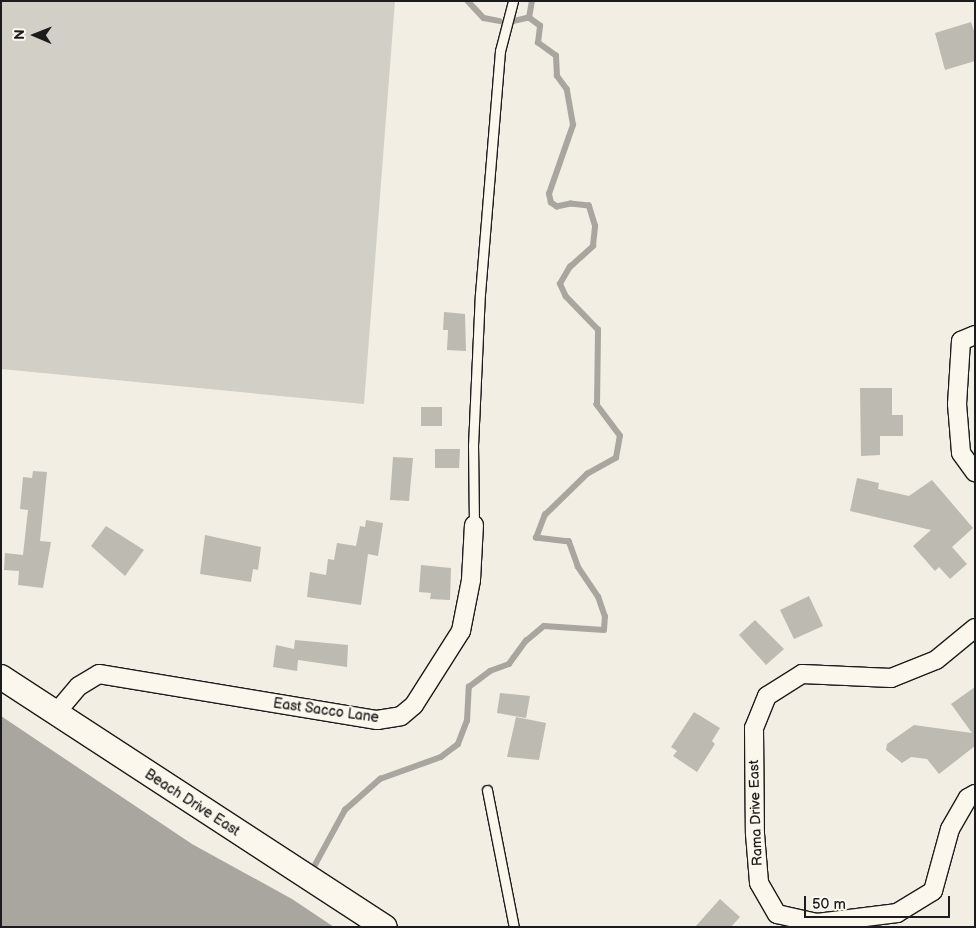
<!DOCTYPE html>
<html>
<head>
<meta charset="utf-8">
<style>
	body { margin:0 }
	#map { position:relative; width:976px; height:928px; overflow:hidden; background:#f2eee4; font-family:"Balsamiq Sans",sans-serif }
	div>[style] { position:absolute }
	.green>* { inset:0; background:#d2cfc6 }
	.water>* { inset:0; background:#a9a6a0 }
	.stream>* { height:5.5px; margin:-2.75px; padding:0 2.75px; transform-origin:2.75px; border-radius:2.75px; background:#a9a6a0 }
	.building>* { inset:0; background:#bdbab1 }
	.roads { filter:drop-shadow(1px 0 #1c1c1c) drop-shadow(-1px 0 #1c1c1c) drop-shadow(0 1px #1c1c1c) drop-shadow(0 -1px #1c1c1c) }
	.lane>* { height:9px; margin:-4.5px; padding:0 4.5px; transform-origin:4.5px; border-radius:4.5px; background:#fbf7ec }
	.street>* { height:18px; margin:-9px; padding:0 9px; transform-origin:9px; border-radius:9px; background:#fbf7ec }
	.secondary>* { height:24px; margin:-12px; padding:0 12px; transform-origin:12px; border-radius:12px; background:#fbf7ec }
	span { translate:-50% -50%; white-space:nowrap; text-align:center; line-height:1.15; -webkit-text-stroke:4px #fbf7ec; paint-order:stroke }
	.street-label { font-size:14px; color:#1c1c1c }
	.frame { position:absolute; inset:0; border:2px solid #1c1c1c; pointer-events:none }
	.north { position:absolute; left:10px; top:10px; width:50px; height:50px; -webkit-text-stroke:4px #fbf7ec; paint-order:stroke; rotate:271deg; font-size:14px; font-weight:700; line-height:20px; text-align:center; color:#1c1c1c }
	.north::after { content:''; display:block; margin:auto; width:18px; height:22px; background:#1c1c1c; clip-path:polygon(50% 0,100% 100%,50% 72%,0 100%) }
	.scale { position:absolute; left:804px; top:896px; width:146px; height:22px; box-sizing:border-box; border:2px solid #1c1c1c; border-top:0; padding-left:6px; font-size:15px; line-height:18px; white-space:nowrap; color:#1c1c1c; -webkit-text-stroke:4px #fbf7ec; paint-order:stroke }
</style>
</head>
<body>
<div id="map">
	<div class="green">
		<i style="clip-path:polygon(1px 1px,395px 1px,364px 404px,1px 369px)"></i>
	</div>
	<div class="water">
		<i style="clip-path:polygon(1px 716px,192px 844px,292px 899px,334px 927px,1px 927px)"></i>
	</div>
	<div class="stream">
		<i style="left:468px;top:1px;width:23px;rotate:47deg"></i>
		<i style="left:484px;top:18px;width:16px;rotate:11deg"></i>
		<i style="left:529px;top:18px;width:17px;rotate:-80deg"></i>
		<i style="left:315px;top:865px;width:63px;rotate:-61.4deg"></i>
		<i style="left:345px;top:810px;width:47px;rotate:-41.5deg"></i>
		<i style="left:380px;top:779px;width:65px;rotate:-19.8deg"></i>
		<i style="left:441px;top:757px;width:21px;rotate:-37deg"></i>
		<i style="left:458px;top:744px;width:25px;rotate:-69deg"></i>
		<i style="left:467px;top:721px;width:34px;rotate:-87deg"></i>
		<i style="left:469px;top:687px;width:26px;rotate:-37deg"></i>
		<i style="left:490px;top:671px;width:20px;rotate:-20deg"></i>
		<i style="left:509px;top:664px;width:29px;rotate:-54deg"></i>
		<i style="left:526px;top:641px;width:23px;rotate:-40deg"></i>
		<i style="left:544px;top:626px;width:60px;rotate:3.8deg"></i>
		<i style="left:604px;top:630px;width:13px;rotate:-86deg"></i>
		<i style="left:605px;top:617px;width:21px;rotate:-109deg"></i>
		<i style="left:598px;top:597px;width:36px;rotate:-124deg"></i>
		<i style="left:578px;top:567px;width:27px;rotate:-110deg"></i>
		<i style="left:569px;top:542px;width:33px;rotate:-173deg"></i>
		<i style="left:536px;top:538px;width:25px;rotate:-69deg"></i>
		<i style="left:545px;top:515px;width:59px;rotate:-44.3deg"></i>
		<i style="left:587px;top:474px;width:33px;rotate:-29deg"></i>
		<i style="left:616px;top:458px;width:22px;rotate:-80deg"></i>
		<i style="left:620px;top:436px;width:39px;rotate:-127deg"></i>
		<i style="left:597px;top:405px;width:75px;rotate:-89.2deg"></i>
		<i style="left:598px;top:330px;width:46px;rotate:-134.1deg"></i>
		<i style="left:566px;top:297px;width:14px;rotate:-115deg"></i>
		<i style="left:560px;top:284px;width:20px;rotate:-60deg"></i>
		<i style="left:570px;top:267px;width:31px;rotate:-42deg"></i>
		<i style="left:593px;top:246px;width:20px;rotate:-84deg"></i>
		<i style="left:595px;top:226px;width:21px;rotate:-107deg"></i>
		<i style="left:589px;top:206px;width:18px;rotate:-174deg"></i>
		<i style="left:571px;top:204px;width:14px;rotate:168deg"></i>
		<i style="left:557px;top:207px;width:7px;rotate:-146deg"></i>
		<i style="left:551px;top:203px;width:9px;rotate:-103deg"></i>
		<i style="left:549px;top:194px;width:73px;rotate:-70.8deg"></i>
		<i style="left:573px;top:125px;width:36px;rotate:-100deg"></i>
		<i style="left:567px;top:90px;width:17px;rotate:-126deg"></i>
		<i style="left:557px;top:76px;width:20px;rotate:-93deg"></i>
		<i style="left:556px;top:56px;width:22px;rotate:-144deg"></i>
		<i style="left:538px;top:43px;width:17px;rotate:-83deg"></i>
		<i style="left:540px;top:26px;width:14px;rotate:-144deg"></i>
		<i style="left:529px;top:18px;width:17px;rotate:167deg"></i>
	</div>
	<div class="building">
		<i style="clip-path:polygon(971px 22px,975px 34px,975px 61px,945px 70px,935px 33px)"></i>
		<i style="clip-path:polygon(444px 312px,465px 314px,466px 351px,447px 350px,448px 330px,443px 330px)"></i>
		<i style="clip-path:polygon(860px 388px,892px 388px,892px 415px,903px 415px,903px 436px,880px 436px,880px 455px,861px 456px)"></i>
		<i style="clip-path:polygon(421px 407px,442px 407px,442px 426px,421px 426px)"></i>
		<i style="clip-path:polygon(435px 449px,460px 449px,459px 468px,435px 468px)"></i>
		<i style="clip-path:polygon(393px 457px,413px 458px,409px 501px,390px 500px)"></i>
		<i style="clip-path:polygon(33px 471px,47px 472px,40px 541px,51px 542px,43px 588px,18px 585px,19px 571px,4px 570px,5px 553px,23px 555px,28px 510px,20px 509px,23px 477px,32px 478px)"></i>
		<i style="clip-path:polygon(857px 478px,879px 483px,878px 489px,909px 496px,932px 480px,973px 528px,952px 547px,967px 564px,950px 579px,939px 567px,935px 571px,913px 546px,931px 530px,850px 511px)"></i>
		<i style="clip-path:polygon(366px 520px,383px 523px,378px 556px,368px 554px,361px 605px,307px 597px,310px 572px,326px 575px,328px 559px,334px 560px,337px 543px,356px 546px,360px 526px,365px 527px)"></i>
		<i style="clip-path:polygon(106px 526px,144px 550px,125px 576px,91px 546px)"></i>
		<i style="clip-path:polygon(205px 535px,261px 547px,258px 570px,253px 569px,251px 582px,200px 574px)"></i>
		<i style="clip-path:polygon(421px 565px,451px 568px,450px 600px,430px 599px,431px 593px,419px 592px)"></i>
		<i style="clip-path:polygon(809px 596px,823px 626px,794px 639px,780px 610px)"></i>
		<i style="clip-path:polygon(755px 620px,784px 649px,766px 665px,739px 635px)"></i>
		<i style="clip-path:polygon(295px 640px,348px 645px,347px 667px,298px 660px,297px 671px,273px 667px,276px 645px,294px 649px)"></i>
		<i style="clip-path:polygon(975px 687px,975px 746px,939px 774px,927px 759px,911px 757px,902px 763px,886px 750px,887px 744px,914px 725px,972px 733px,951px 704px)"></i>
		<i style="clip-path:polygon(500px 693px,530px 696px,526px 718px,497px 713px)"></i>
		<i style="clip-path:polygon(694px 712px,720px 728px,712px 741px,715px 744px,697px 772px,673px 756px,677px 751px,671px 747px)"></i>
		<i style="clip-path:polygon(516px 717px,546px 723px,539px 760px,507px 757px)"></i>
		<i style="clip-path:polygon(720px 899px,740px 917px,731px 927px,695px 927px)"></i>
	</div>
	<div class="roads">
		<div class="lane">
			<i style="left:474px;top:525px;width:79px;rotate:-90.7deg"></i>
			<i style="left:473px;top:446px;width:152px;rotate:-87.4deg"></i>
			<i style="left:480px;top:294px;width:244px;rotate:-85.3deg"></i>
			<i style="left:500px;top:51px;width:52px;rotate:-75.4deg"></i>
			<i style="left:487px;top:790px;width:140px;rotate:78.9deg"></i>
		</div>
		<div class="street">
			<i style="left:975px;top:335px;width:15px;rotate:157deg"></i>
			<i style="left:961px;top:341px;width:63px;rotate:93.6deg"></i>
			<i style="left:957px;top:404px;width:49px;rotate:85.3deg"></i>
			<i style="left:961px;top:453px;width:24px;rotate:54deg"></i>
			<i style="left:975px;top:628px;width:50px;rotate:140.6deg"></i>
			<i style="left:936px;top:660px;width:48px;rotate:158.2deg"></i>
			<i style="left:891px;top:678px;width:89px;rotate:-177.4deg"></i>
			<i style="left:802px;top:674px;width:41px;rotate:147.8deg"></i>
			<i style="left:767px;top:696px;width:35px;rotate:112deg"></i>
			<i style="left:754px;top:728px;width:106px;rotate:89.5deg"></i>
			<i style="left:755px;top:834px;width:49px;rotate:85.3deg"></i>
			<i style="left:759px;top:883px;width:36px;rotate:60deg"></i>
			<i style="left:777px;top:914px;width:41px;rotate:12.7deg"></i>
			<i style="left:817px;top:923px;width:81px;rotate:-7.1deg"></i>
			<i style="left:897px;top:913px;width:42px;rotate:-31.4deg"></i>
			<i style="left:933px;top:891px;width:64px;rotate:-74.7deg"></i>
			<i style="left:950px;top:829px;width:36px;rotate:-60deg"></i>
			<i style="left:968px;top:798px;width:8px;rotate:-30deg"></i>
			<i style="left:56px;top:713px;width:35px;rotate:-50deg"></i>
			<i style="left:79px;top:686px;width:23px;rotate:-31deg"></i>
			<i style="left:99px;top:674px;width:282px;rotate:9.4deg"></i>
			<i style="left:377px;top:720px;width:24px;rotate:-9deg"></i>
			<i style="left:401px;top:716px;width:17px;rotate:-40deg"></i>
			<i style="left:414px;top:705px;width:88px;rotate:-57.6deg"></i>
			<i style="left:461px;top:631px;width:52px;rotate:-78.9deg"></i>
			<i style="left:471px;top:580px;width:55px;rotate:-86.9deg"></i>
		</div>
		<div class="secondary">
			<i style="left:1px;top:677px;width:458px;rotate:33.1deg"></i>
		</div>
	</div>
	<div class="street-label">
		<span style="left:326px;top:711px;rotate:8deg">East Sacco Lane</span>
		<span style="left:192px;top:803px;rotate:33deg">Beach Drive East</span>
		<span style="left:756px;top:813px;rotate:-92deg">Rama Drive East</span>
	</div>
	<div class="frame"></div>
	<div class="north">N</div>
	<div class="scale">50 m</div>
</div>
</body>
</html>
